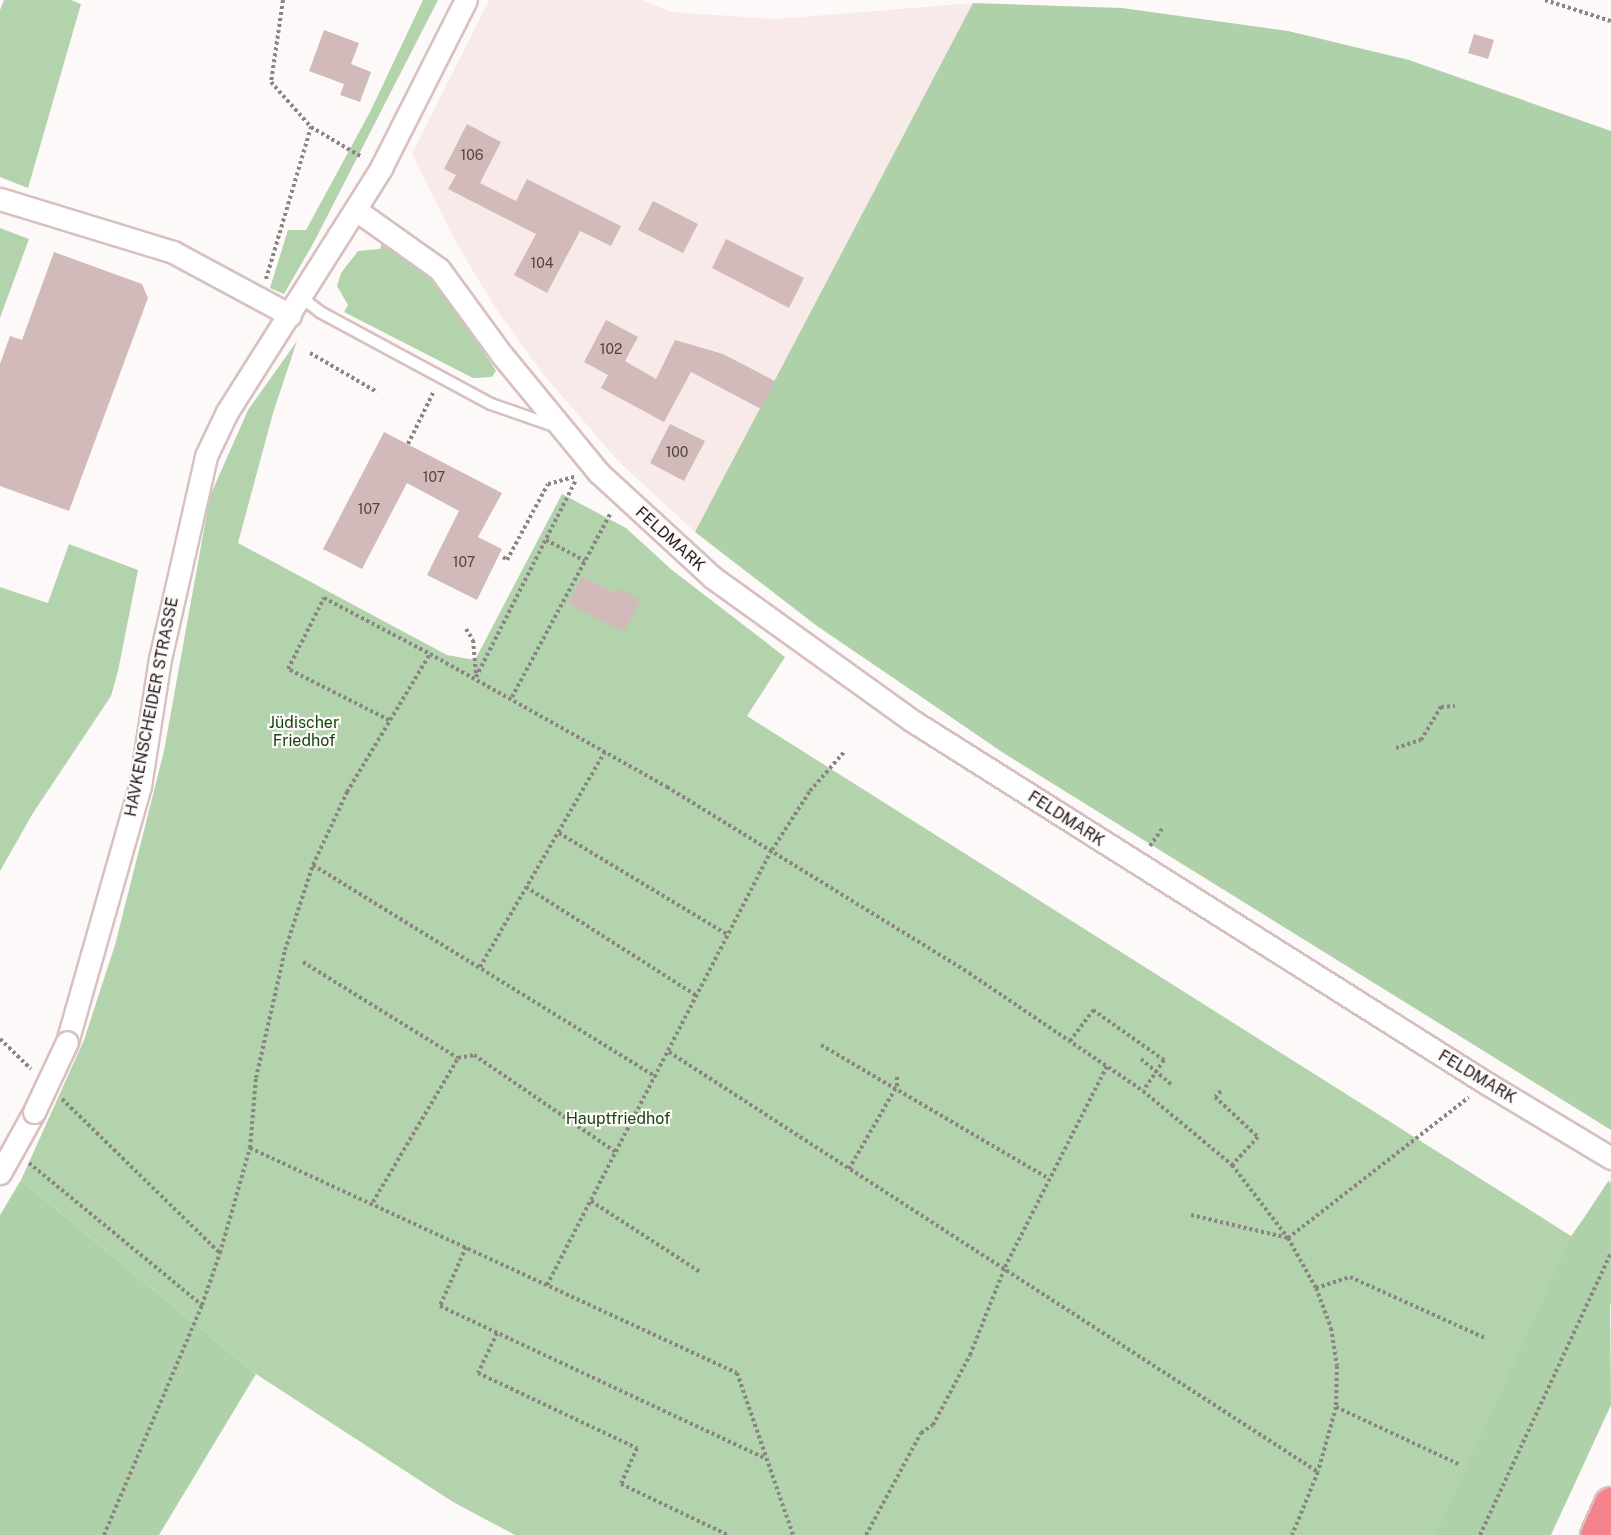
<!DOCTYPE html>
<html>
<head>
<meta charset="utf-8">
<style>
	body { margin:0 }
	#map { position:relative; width:1611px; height:1535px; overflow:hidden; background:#fef9f9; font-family:"Public Sans",sans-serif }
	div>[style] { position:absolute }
	.built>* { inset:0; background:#f9eaea }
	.green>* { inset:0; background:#b2d3ac }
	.forest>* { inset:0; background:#afd1a9 }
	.building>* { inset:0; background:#d3baba }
	.path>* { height:4px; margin-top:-2px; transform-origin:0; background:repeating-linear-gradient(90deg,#8b8484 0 3px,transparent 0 6px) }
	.roads { filter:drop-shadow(2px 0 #d9c0c0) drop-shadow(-2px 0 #d9c0c0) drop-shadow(0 2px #d9c0c0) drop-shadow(0 -2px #d9c0c0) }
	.service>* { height:10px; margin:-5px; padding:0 5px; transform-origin:5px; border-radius:5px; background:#fff }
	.minor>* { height:21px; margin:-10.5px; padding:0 10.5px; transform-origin:10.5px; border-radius:10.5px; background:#fff }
	.trunk>* { height:33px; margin:-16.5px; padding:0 16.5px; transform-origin:16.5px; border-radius:16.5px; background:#f6828c }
	.bridges { filter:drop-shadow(2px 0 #d9c0c0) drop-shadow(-2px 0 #d9c0c0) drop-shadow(0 2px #d9c0c0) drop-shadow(0 -2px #d9c0c0) }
	.minor-bridge>* { height:21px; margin:-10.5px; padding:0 10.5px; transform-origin:10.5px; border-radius:10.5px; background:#fff }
	span { translate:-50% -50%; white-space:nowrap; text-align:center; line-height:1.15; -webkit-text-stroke:4.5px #fef9f9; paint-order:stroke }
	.number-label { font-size:14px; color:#504343 }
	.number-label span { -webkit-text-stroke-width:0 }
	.street-label { font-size:16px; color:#241b1b }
	.park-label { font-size:16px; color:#17450f }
</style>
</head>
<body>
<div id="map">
	<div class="built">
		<i style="clip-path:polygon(489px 0,641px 0,672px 12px,776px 19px,973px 3px,817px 304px,817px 626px,695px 532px,618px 461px,542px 373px,494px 306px,458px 246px,412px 154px)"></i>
	</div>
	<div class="green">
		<i style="clip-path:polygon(4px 0,71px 0,81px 4px,28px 188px,0 177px,0 10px)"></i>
		<i style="clip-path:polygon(423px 0,438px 0,314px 242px,284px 294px,270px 288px,288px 230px,306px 230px,370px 112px)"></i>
		<i style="clip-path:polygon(0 228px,29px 239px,0 318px)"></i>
		<i style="clip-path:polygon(382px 242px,433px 281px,455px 307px,496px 371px,492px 377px,473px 378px,344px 312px,348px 305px,337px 286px,341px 273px,358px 251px,380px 249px)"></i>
		<i style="clip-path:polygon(297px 341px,273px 413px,238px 543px,447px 655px,475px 660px,562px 494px,626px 528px,672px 570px,785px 657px,747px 716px,1571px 1236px,1611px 1181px,1611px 1303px,1512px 1535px,515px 1535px,453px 1502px,256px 1374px,21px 1180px,84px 1040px,115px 945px,164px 751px,210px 496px,248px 410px)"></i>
		<i style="clip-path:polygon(69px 544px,138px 570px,118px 671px,111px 696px,33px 813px,0 871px,0 587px,48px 603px)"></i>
	</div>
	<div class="forest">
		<i style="clip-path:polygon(973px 3px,1122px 8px,1288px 31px,1409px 60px,1611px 131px,1611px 1130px,1005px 754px,817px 626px,695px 532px)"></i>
		<i style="clip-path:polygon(21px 1180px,256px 1374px,159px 1535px,0 1535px,0 1215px)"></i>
		<i style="clip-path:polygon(1609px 1180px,1611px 1405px,1551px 1535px,1436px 1535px,1572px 1236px)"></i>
	</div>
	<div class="building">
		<i style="clip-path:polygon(324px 30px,359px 43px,351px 64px,371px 72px,360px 102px,340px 95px,344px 84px,309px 71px)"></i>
		<i style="clip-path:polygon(1474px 34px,1494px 40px,1488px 59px,1468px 53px)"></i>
		<i style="clip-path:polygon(467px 124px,501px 142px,480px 183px,516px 201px,527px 179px,621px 226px,611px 246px,580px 231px,547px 293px,514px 275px,536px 234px,448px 189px,456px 175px,444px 169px)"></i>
		<i style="clip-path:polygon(653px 201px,698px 224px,683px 253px,638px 230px)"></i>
		<i style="clip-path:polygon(726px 239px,804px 278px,789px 308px,712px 268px)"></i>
		<i style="clip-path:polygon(54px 252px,142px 284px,148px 298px,69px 511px,0 486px,0 364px,10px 336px,22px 340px)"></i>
		<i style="clip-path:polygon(606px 320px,638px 337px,625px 361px,656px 379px,675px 340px,723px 354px,775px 381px,761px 409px,691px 372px,664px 422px,601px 388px,608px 375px,584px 362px)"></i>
		<i style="clip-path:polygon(670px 424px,705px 441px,684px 481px,650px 463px)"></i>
		<i style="clip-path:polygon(384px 432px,502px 493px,478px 537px,502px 549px,477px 600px,427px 575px,459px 511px,407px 483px,362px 569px,323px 549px)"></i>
		<i style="clip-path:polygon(582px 576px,615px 593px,618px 588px,641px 600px,624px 632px,568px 604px)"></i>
	</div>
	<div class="path">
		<i style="left:283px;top:0;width:83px;rotate:98.3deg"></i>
		<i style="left:271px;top:82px;width:60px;rotate:48.4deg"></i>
		<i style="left:1545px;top:0;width:69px;rotate:17.7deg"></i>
		<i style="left:266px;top:279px;width:159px;rotate:-73.5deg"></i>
		<i style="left:311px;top:127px;width:59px;rotate:30.5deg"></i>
		<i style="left:310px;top:353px;width:78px;rotate:30.2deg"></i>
		<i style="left:408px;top:444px;width:59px;rotate:-63.9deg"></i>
		<i style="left:546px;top:540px;width:44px;rotate:28.3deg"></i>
		<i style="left:503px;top:557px;width:5px;rotate:37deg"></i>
		<i style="left:507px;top:560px;width:86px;rotate:-61.7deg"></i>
		<i style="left:548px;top:484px;width:28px;rotate:-15deg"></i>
		<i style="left:466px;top:629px;width:13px;rotate:58deg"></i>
		<i style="left:473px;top:640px;width:36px;rotate:85deg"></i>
		<i style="left:476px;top:677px;width:221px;rotate:-63.1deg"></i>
		<i style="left:512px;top:697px;width:208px;rotate:-61.8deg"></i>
		<i style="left:389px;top:720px;width:113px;rotate:-153.2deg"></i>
		<i style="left:288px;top:669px;width:80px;rotate:-63.1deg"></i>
		<i style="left:324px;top:598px;width:120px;rotate:27.8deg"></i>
		<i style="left:1396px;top:748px;width:26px;rotate:-18deg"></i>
		<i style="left:1421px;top:740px;width:39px;rotate:-59deg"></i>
		<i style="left:1441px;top:707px;width:14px;rotate:-4deg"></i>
		<i style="left:559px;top:833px;width:197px;rotate:31.1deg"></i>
		<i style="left:1150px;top:846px;width:21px;rotate:-55deg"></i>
		<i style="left:313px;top:865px;width:403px;rotate:31.7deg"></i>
		<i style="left:526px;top:887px;width:203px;rotate:32.5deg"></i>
		<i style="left:303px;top:962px;width:182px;rotate:31.8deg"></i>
		<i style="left:458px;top:1058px;width:16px;rotate:-11deg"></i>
		<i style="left:474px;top:1055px;width:173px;rotate:34.4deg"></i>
		<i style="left:480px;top:967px;width:250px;rotate:-59.9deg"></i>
		<i style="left:0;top:1039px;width:43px;rotate:44.1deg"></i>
		<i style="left:1070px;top:1041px;width:39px;rotate:-53deg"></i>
		<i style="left:1093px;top:1010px;width:87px;rotate:35.2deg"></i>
		<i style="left:1164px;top:1060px;width:37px;rotate:124deg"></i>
		<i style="left:821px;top:1045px;width:264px;rotate:30.4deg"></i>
		<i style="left:669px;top:1052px;width:773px;rotate:32.91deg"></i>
		<i style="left:1141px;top:1059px;width:40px;rotate:40deg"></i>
		<i style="left:1221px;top:1091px;width:8px;rotate:135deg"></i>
		<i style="left:1215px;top:1097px;width:59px;rotate:42.9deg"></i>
		<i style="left:1258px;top:1137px;width:37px;rotate:133deg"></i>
		<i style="left:62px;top:1099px;width:221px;rotate:44.3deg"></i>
		<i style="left:250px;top:1148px;width:536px;rotate:24.8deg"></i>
		<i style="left:737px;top:1373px;width:171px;rotate:70.9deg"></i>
		<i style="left:29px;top:1163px;width:224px;rotate:39.4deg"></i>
		<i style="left:849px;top:1169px;width:96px;rotate:-60deg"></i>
		<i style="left:897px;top:1086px;width:11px;rotate:-90deg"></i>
		<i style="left:591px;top:1201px;width:130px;rotate:33.1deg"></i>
		<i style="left:373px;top:1202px;width:167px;rotate:-59.4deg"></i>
		<i style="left:1191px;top:1215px;width:100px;rotate:13.3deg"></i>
		<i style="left:1288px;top:1238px;width:229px;rotate:-37.9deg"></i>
		<i style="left:466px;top:1247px;width:64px;rotate:113.8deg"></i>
		<i style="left:440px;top:1306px;width:360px;rotate:25.1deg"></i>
		<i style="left:547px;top:1285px;width:490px;rotate:-62.7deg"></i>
		<i style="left:772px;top:850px;width:70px;rotate:-57.2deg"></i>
		<i style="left:810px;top:791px;width:52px;rotate:-48.9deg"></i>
		<i style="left:1316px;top:1288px;width:36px;rotate:-18deg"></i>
		<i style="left:1350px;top:1277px;width:148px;rotate:24.3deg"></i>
		<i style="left:497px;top:1333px;width:44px;rotate:115.4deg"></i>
		<i style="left:478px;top:1373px;width:176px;rotate:25.3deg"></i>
		<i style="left:637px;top:1448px;width:39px;rotate:114deg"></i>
		<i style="left:621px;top:1484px;width:119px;rotate:25.5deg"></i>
		<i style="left:1336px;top:1407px;width:135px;rotate:25deg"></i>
		<i style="left:104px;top:1535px;width:250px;rotate:-66.9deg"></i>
		<i style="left:202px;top:1305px;width:55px;rotate:-70.9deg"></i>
		<i style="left:220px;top:1253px;width:109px;rotate:-74.1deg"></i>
		<i style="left:250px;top:1148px;width:70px;rotate:-85.1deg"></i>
		<i style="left:256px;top:1078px;width:131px;rotate:-77.2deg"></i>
		<i style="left:285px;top:950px;width:89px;rotate:-71.8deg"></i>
		<i style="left:313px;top:865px;width:81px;rotate:-65deg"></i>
		<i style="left:347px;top:792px;width:161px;rotate:-59deg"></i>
		<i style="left:430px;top:654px;width:272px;rotate:29.3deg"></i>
		<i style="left:667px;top:787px;width:355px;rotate:31.6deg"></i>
		<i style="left:969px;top:973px;width:210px;rotate:34.1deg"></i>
		<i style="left:1143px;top:1091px;width:116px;rotate:39.7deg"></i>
		<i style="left:1232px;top:1165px;width:92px;rotate:52.5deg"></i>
		<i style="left:1288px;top:1238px;width:57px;rotate:60.8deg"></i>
		<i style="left:1316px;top:1288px;width:43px;rotate:69.4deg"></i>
		<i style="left:1331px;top:1328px;width:38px;rotate:81deg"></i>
		<i style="left:1337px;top:1366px;width:41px;rotate:91.4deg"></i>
		<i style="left:1336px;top:1407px;width:67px;rotate:105.5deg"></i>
		<i style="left:1318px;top:1472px;width:68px;rotate:112.4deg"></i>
		<i style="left:866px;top:1535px;width:116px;rotate:-61.7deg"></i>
		<i style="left:921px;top:1433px;width:14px;rotate:-34deg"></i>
		<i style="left:933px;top:1425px;width:79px;rotate:-62.1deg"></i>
		<i style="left:970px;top:1355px;width:95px;rotate:-68.3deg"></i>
		<i style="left:1005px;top:1267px;width:225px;rotate:-63.1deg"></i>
		<i style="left:1480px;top:1535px;width:311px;rotate:-65.1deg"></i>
	</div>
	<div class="roads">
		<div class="service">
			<i style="left:301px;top:297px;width:24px;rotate:38deg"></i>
			<i style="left:320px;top:312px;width:194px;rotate:28.3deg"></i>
			<i style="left:491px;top:404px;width:70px;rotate:19.2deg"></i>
		</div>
		<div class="minor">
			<i style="left:0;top:199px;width:181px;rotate:17deg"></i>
			<i style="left:173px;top:252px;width:133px;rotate:28.3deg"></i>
			<i style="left:356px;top:210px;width:102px;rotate:35.4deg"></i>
			<i style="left:439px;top:269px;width:107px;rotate:53.8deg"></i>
			<i style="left:502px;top:355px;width:153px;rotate:50.6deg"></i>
			<i style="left:599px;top:473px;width:154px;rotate:42.6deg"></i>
			<i style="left:712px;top:577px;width:245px;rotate:35.7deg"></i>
			<i style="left:911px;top:720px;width:680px;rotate:32.26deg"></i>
			<i style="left:1486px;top:1083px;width:146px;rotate:31deg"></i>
			<i style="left:67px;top:1042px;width:266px;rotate:-74.1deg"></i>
			<i style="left:140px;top:786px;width:129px;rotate:-81.1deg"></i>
			<i style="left:160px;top:659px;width:208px;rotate:-77.2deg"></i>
			<i style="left:206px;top:456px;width:49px;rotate:-64.5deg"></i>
			<i style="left:227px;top:412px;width:289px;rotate:-57.7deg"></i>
			<i style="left:381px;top:168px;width:188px;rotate:-63.2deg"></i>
			<i style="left:0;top:1173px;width:70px;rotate:-60.9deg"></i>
		</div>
		<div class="trunk">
			<i style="left:1597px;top:1535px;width:34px;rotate:-66deg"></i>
		</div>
	</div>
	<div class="bridges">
		<div class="minor-bridge">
			<i style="left:34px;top:1112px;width:77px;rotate:-64.8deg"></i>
		</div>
	</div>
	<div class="number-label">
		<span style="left:472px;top:155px">106</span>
		<span style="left:542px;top:263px">104</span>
		<span style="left:611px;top:349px">102</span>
		<span style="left:677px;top:452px">100</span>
		<span style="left:434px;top:477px">107</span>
		<span style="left:369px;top:509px">107</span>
		<span style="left:464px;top:562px">107</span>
	</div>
	<div class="street-label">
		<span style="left:670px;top:539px;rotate:42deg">FELDMARK</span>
		<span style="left:152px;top:707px;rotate:-79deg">HAVKENSCHEIDER STRASSE</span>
		<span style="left:1066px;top:819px;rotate:33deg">FELDMARK</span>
		<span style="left:1477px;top:1077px;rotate:31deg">FELDMARK</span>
	</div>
	<div class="park-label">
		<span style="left:304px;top:732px">Jüdischer<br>Friedhof</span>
		<span style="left:618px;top:1119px">Hauptfriedhof</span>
	</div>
</div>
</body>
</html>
